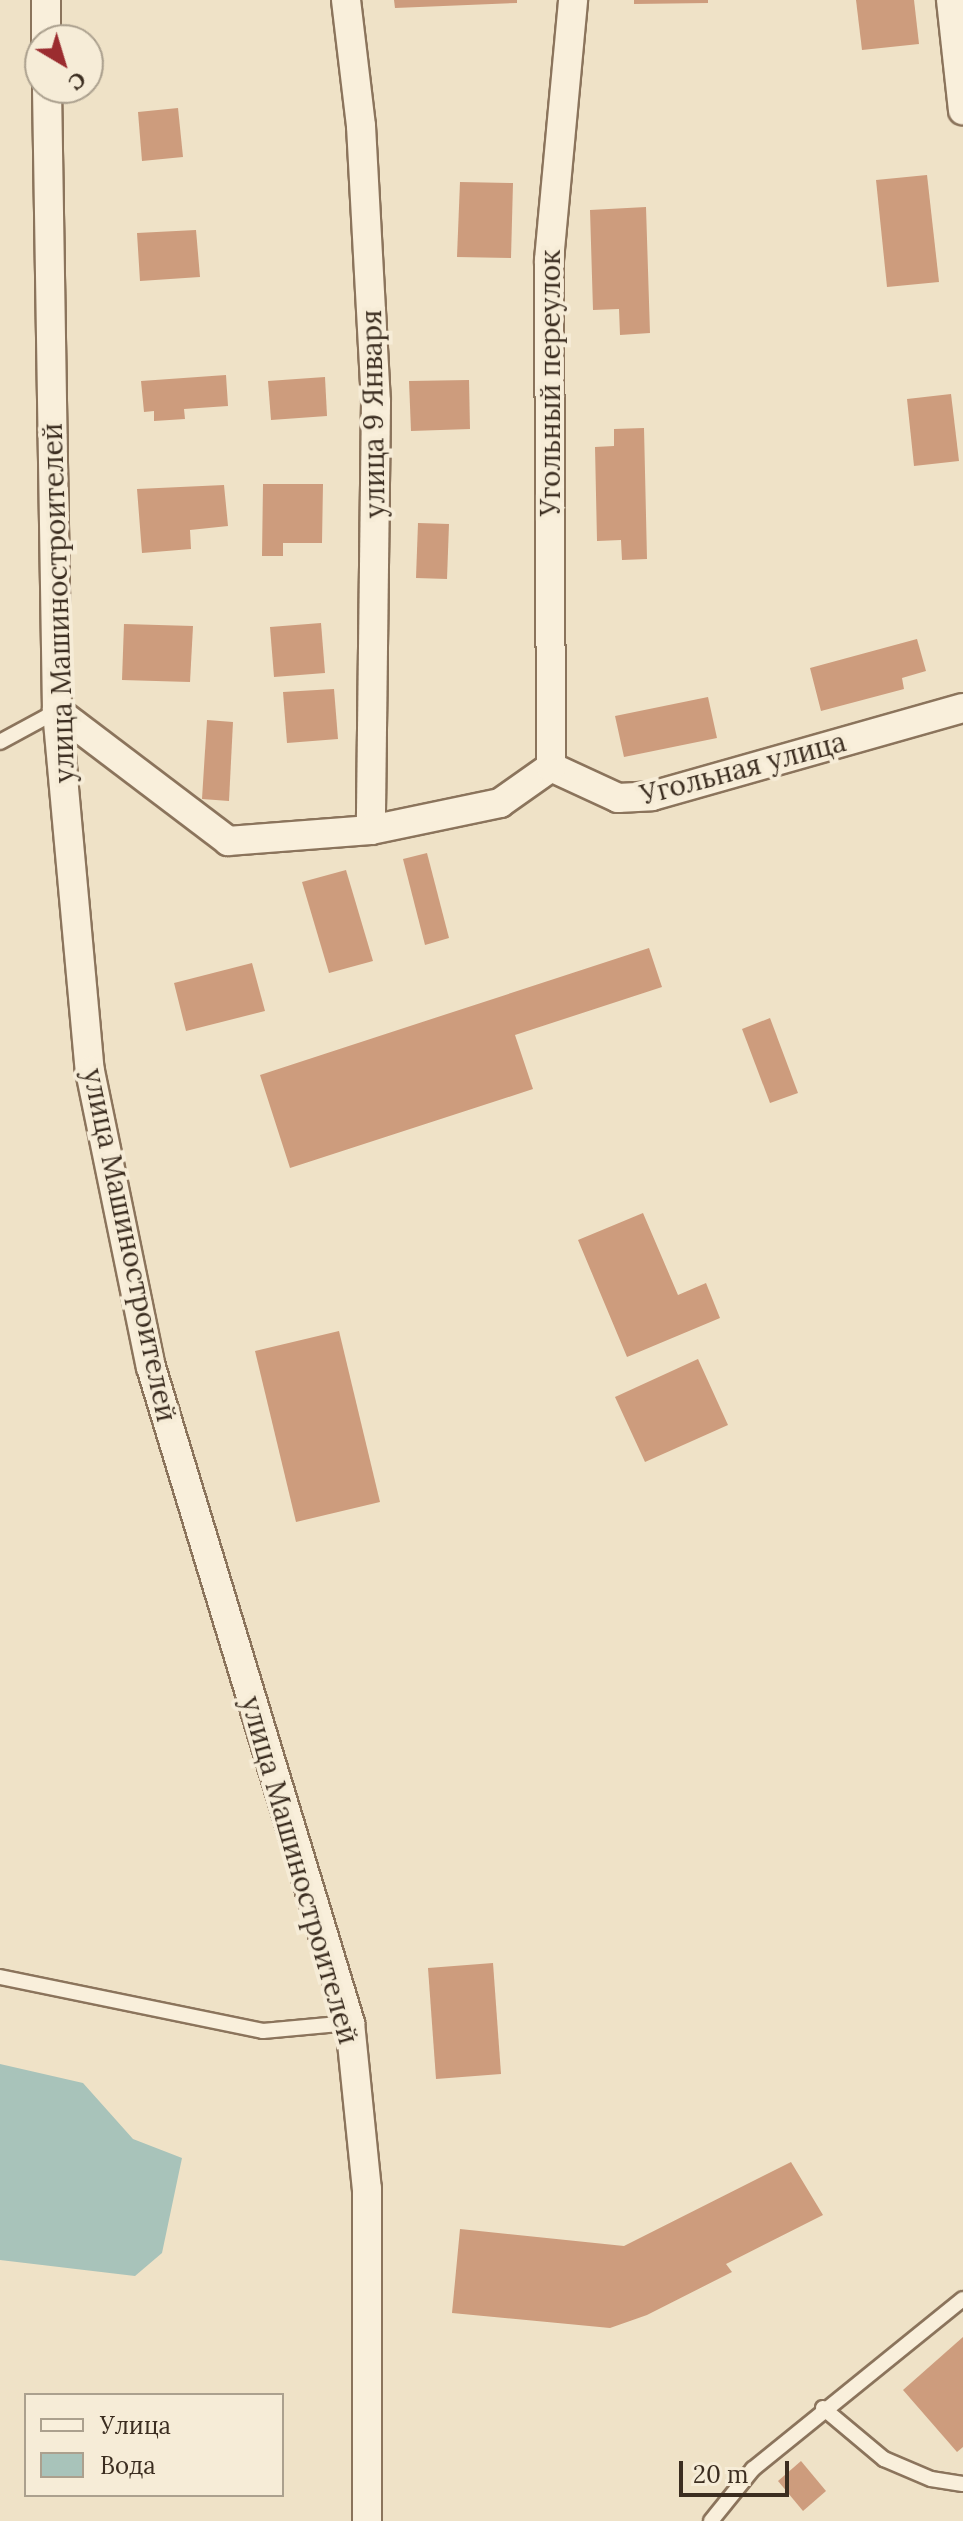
<!DOCTYPE html>
<html>
<head>
<meta charset="utf-8">
<style>
	body { margin:0 }
	#map { position:relative; width:963px; height:2521px; overflow:hidden; background:#efe2c7; font-family:Lora,serif }
	div>[style] { position:absolute }
	.water>* { inset:0; background:#a8c3ba }
	.building>* { inset:0; background:#cd9c7d }
	.roads { filter:drop-shadow(2px 0 #8b745c) drop-shadow(-2px 0 #8b745c) drop-shadow(0 2px #8b745c) drop-shadow(0 -2px #8b745c) }
	.lane>* { height:14px; margin:-7px; padding:0 7px; transform-origin:7px; border-radius:7px; background:#f9efdb }
	.street>* { height:28px; margin:-14px; padding:0 14px; transform-origin:14px; border-radius:14px; background:#f9efdb }
	span { translate:-50% -50%; white-space:nowrap; text-align:center; line-height:1.15; -webkit-text-stroke:8px #f6ecd7; paint-order:stroke }
	.street-label { font-size:28px; color:#3b2d20 }
	.legend { position:absolute; left:24px; top:2393px; width:260px; height:104px; box-sizing:border-box; background:#f6ecd7; border:2px solid #aba08e; margin:0; padding:10px 14px; list-style:none; font-size:24px; color:#3b2d20 }
	.legend li { display:flex; align-items:center; gap:16px; height:40px }
	.legend b { width:40px; border:2px solid #aba08e }
	.north { position:absolute; left:24px; top:24px; width:80px; height:80px; box-sizing:border-box; background:#f6ecd7; border:2px solid #aba08e; border-radius:50%; rotate:142deg; font-size:22px; font-weight:700; line-height:32px; text-align:center; color:#3b2d20 }
	.north::after { content:''; display:block; margin:auto; width:28px; height:36px; background:#9b2c2f; clip-path:polygon(50% 0,100% 100%,50% 72%,0 100%) }
	.scale { position:absolute; left:679px; top:2461px; width:110px; height:36px; box-sizing:border-box; border:4px solid #3b2d20; border-top:0; padding-left:10px; font-size:24px; line-height:28px; white-space:nowrap; color:#3b2d20; -webkit-text-stroke:6px #f6ecd7; paint-order:stroke }
</style>
</head>
<body>
<div id="map">
	<div class="water">
		<i style="clip-path:polygon(0 2064px,83px 2083px,133px 2139px,182px 2158px,162px 2253px,135px 2276px,0 2260px)"></i>
	</div>
	<div class="building">
		<i style="clip-path:polygon(394px 0,517px 0,517px 3px,395px 8px)"></i>
		<i style="clip-path:polygon(634px 0,708px 0,708px 3px,634px 4px)"></i>
		<i style="clip-path:polygon(856px 0,914px 0,919px 44px,862px 50px)"></i>
		<i style="clip-path:polygon(178px 108px,183px 157px,142px 161px,138px 112px)"></i>
		<i style="clip-path:polygon(927px 175px,939px 282px,887px 287px,876px 180px)"></i>
		<i style="clip-path:polygon(460px 182px,513px 183px,511px 258px,457px 257px)"></i>
		<i style="clip-path:polygon(646px 207px,650px 333px,620px 335px,619px 309px,593px 310px,590px 210px)"></i>
		<i style="clip-path:polygon(196px 230px,200px 277px,140px 281px,137px 233px)"></i>
		<i style="clip-path:polygon(226px 375px,228px 406px,184px 409px,185px 419px,154px 421px,154px 411px,144px 412px,141px 381px)"></i>
		<i style="clip-path:polygon(325px 377px,327px 416px,271px 420px,268px 381px)"></i>
		<i style="clip-path:polygon(469px 380px,470px 429px,411px 431px,409px 381px)"></i>
		<i style="clip-path:polygon(951px 394px,959px 461px,914px 466px,907px 399px)"></i>
		<i style="clip-path:polygon(644px 428px,647px 559px,622px 560px,621px 540px,597px 541px,595px 447px,614px 446px,614px 429px)"></i>
		<i style="clip-path:polygon(263px 484px,323px 484px,322px 543px,283px 543px,283px 556px,262px 556px)"></i>
		<i style="clip-path:polygon(224px 485px,228px 526px,190px 530px,191px 549px,142px 553px,137px 489px)"></i>
		<i style="clip-path:polygon(418px 523px,449px 524px,447px 579px,416px 578px)"></i>
		<i style="clip-path:polygon(321px 623px,325px 673px,274px 677px,270px 627px)"></i>
		<i style="clip-path:polygon(124px 624px,193px 626px,190px 682px,122px 680px)"></i>
		<i style="clip-path:polygon(917px 639px,926px 671px,902px 678px,904px 689px,821px 711px,810px 668px)"></i>
		<i style="clip-path:polygon(334px 689px,338px 739px,287px 743px,283px 692px)"></i>
		<i style="clip-path:polygon(708px 697px,717px 738px,624px 757px,615px 716px)"></i>
		<i style="clip-path:polygon(207px 720px,233px 722px,229px 801px,202px 799px)"></i>
		<i style="clip-path:polygon(427px 853px,449px 938px,425px 945px,403px 859px)"></i>
		<i style="clip-path:polygon(346px 870px,373px 961px,329px 973px,302px 882px)"></i>
		<i style="clip-path:polygon(649px 948px,662px 987px,515px 1035px,533px 1089px,290px 1168px,260px 1075px)"></i>
		<i style="clip-path:polygon(252px 963px,265px 1011px,186px 1031px,174px 983px)"></i>
		<i style="clip-path:polygon(770px 1018px,798px 1093px,770px 1103px,742px 1029px)"></i>
		<i style="clip-path:polygon(643px 1213px,678px 1295px,706px 1283px,720px 1318px,627px 1357px,578px 1240px)"></i>
		<i style="clip-path:polygon(339px 1331px,380px 1502px,296px 1522px,255px 1351px)"></i>
		<i style="clip-path:polygon(698px 1359px,728px 1425px,645px 1462px,615px 1397px)"></i>
		<i style="clip-path:polygon(493px 1963px,501px 2074px,436px 2079px,428px 1968px)"></i>
		<i style="clip-path:polygon(791px 2162px,823px 2215px,726px 2264px,732px 2272px,647px 2315px,610px 2328px,452px 2313px,460px 2229px,624px 2246px)"></i>
		<i style="clip-path:polygon(963px 2337px,963px 2447px,957px 2452px,903px 2390px)"></i>
		<i style="clip-path:polygon(801px 2461px,826px 2491px,803px 2511px,778px 2481px)"></i>
	</div>
	<div class="roads">
		<div class="lane">
			<i style="left:0;top:742px;width:65px;rotate:-28.5deg"></i>
			<i style="left:0;top:1977px;width:268px;rotate:11.6deg"></i>
			<i style="left:263px;top:2031px;width:87px;rotate:-5.3deg"></i>
			<i style="left:823px;top:2408px;width:80px;rotate:39.9deg"></i>
			<i style="left:884px;top:2459px;width:51px;rotate:23.1deg"></i>
			<i style="left:931px;top:2479px;width:32px;rotate:9deg"></i>
			<i style="left:711px;top:2521px;width:67px;rotate:-51.1deg"></i>
			<i style="left:753px;top:2469px;width:270px;rotate:-39deg"></i>
		</div>
		<div class="street">
			<i style="left:46px;top:0;width:40px;rotate:90deg"></i>
			<i style="left:346px;top:0;width:127px;rotate:83.2deg"></i>
			<i style="left:361px;top:126px;width:276px;rotate:86.9deg"></i>
			<i style="left:376px;top:402px;width:428px;rotate:90.7deg"></i>
			<i style="left:951px;top:0;width:111px;rotate:83.8deg"></i>
			<i style="left:47px;top:88px;width:623px;rotate:89.08deg"></i>
			<i style="left:57px;top:711px;width:362px;rotate:84.8deg"></i>
			<i style="left:90px;top:1071px;width:302px;rotate:78.4deg"></i>
			<i style="left:151px;top:1367px;width:686px;rotate:73.12deg"></i>
			<i style="left:350px;top:2023px;width:167px;rotate:84.2deg"></i>
			<i style="left:367px;top:2189px;width:332px;rotate:90deg"></i>
			<i style="left:57px;top:711px;width:215px;rotate:37.2deg"></i>
			<i style="left:228px;top:841px;width:143px;rotate:-4.4deg"></i>
			<i style="left:371px;top:830px;width:132px;rotate:-11.8deg"></i>
			<i style="left:500px;top:803px;width:62px;rotate:-35.2deg"></i>
			<i style="left:551px;top:767px;width:74px;rotate:24.8deg"></i>
			<i style="left:618px;top:798px;width:34px;rotate:-3deg"></i>
			<i style="left:652px;top:796px;width:323px;rotate:-15.8deg"></i>
			<i style="left:551px;top:767px;width:507px;rotate:-90.23deg"></i>
			<i style="left:549px;top:260px;width:261px;rotate:-84.7deg"></i>
		</div>
	</div>
	<div class="street-label">
		<span style="left:550px;top:383px;rotate:-90deg">Угольный переулок</span>
		<span style="left:373px;top:414px;rotate:-91deg">улица 9 Января</span>
		<span style="left:58px;top:603px;rotate:-92deg">улица Машиностроителей</span>
		<span style="left:743px;top:768px;rotate:-15deg">Угольная улица</span>
		<span style="left:130px;top:1245px;rotate:78deg">улица Машиностроителей</span>
		<span style="left:300px;top:1870px;rotate:74deg">улица Машиностроителей</span>
	</div>
	<ul class="legend">
	<li><b style="height:10px;background:#f9efdb"></b>Улица</li>
	<li><b style="height:22px;background:#a8c3ba"></b>Вода</li>
	</ul>
	<div class="north">С</div>
	<div class="scale">20 m</div>
</div>
</body>
</html>
